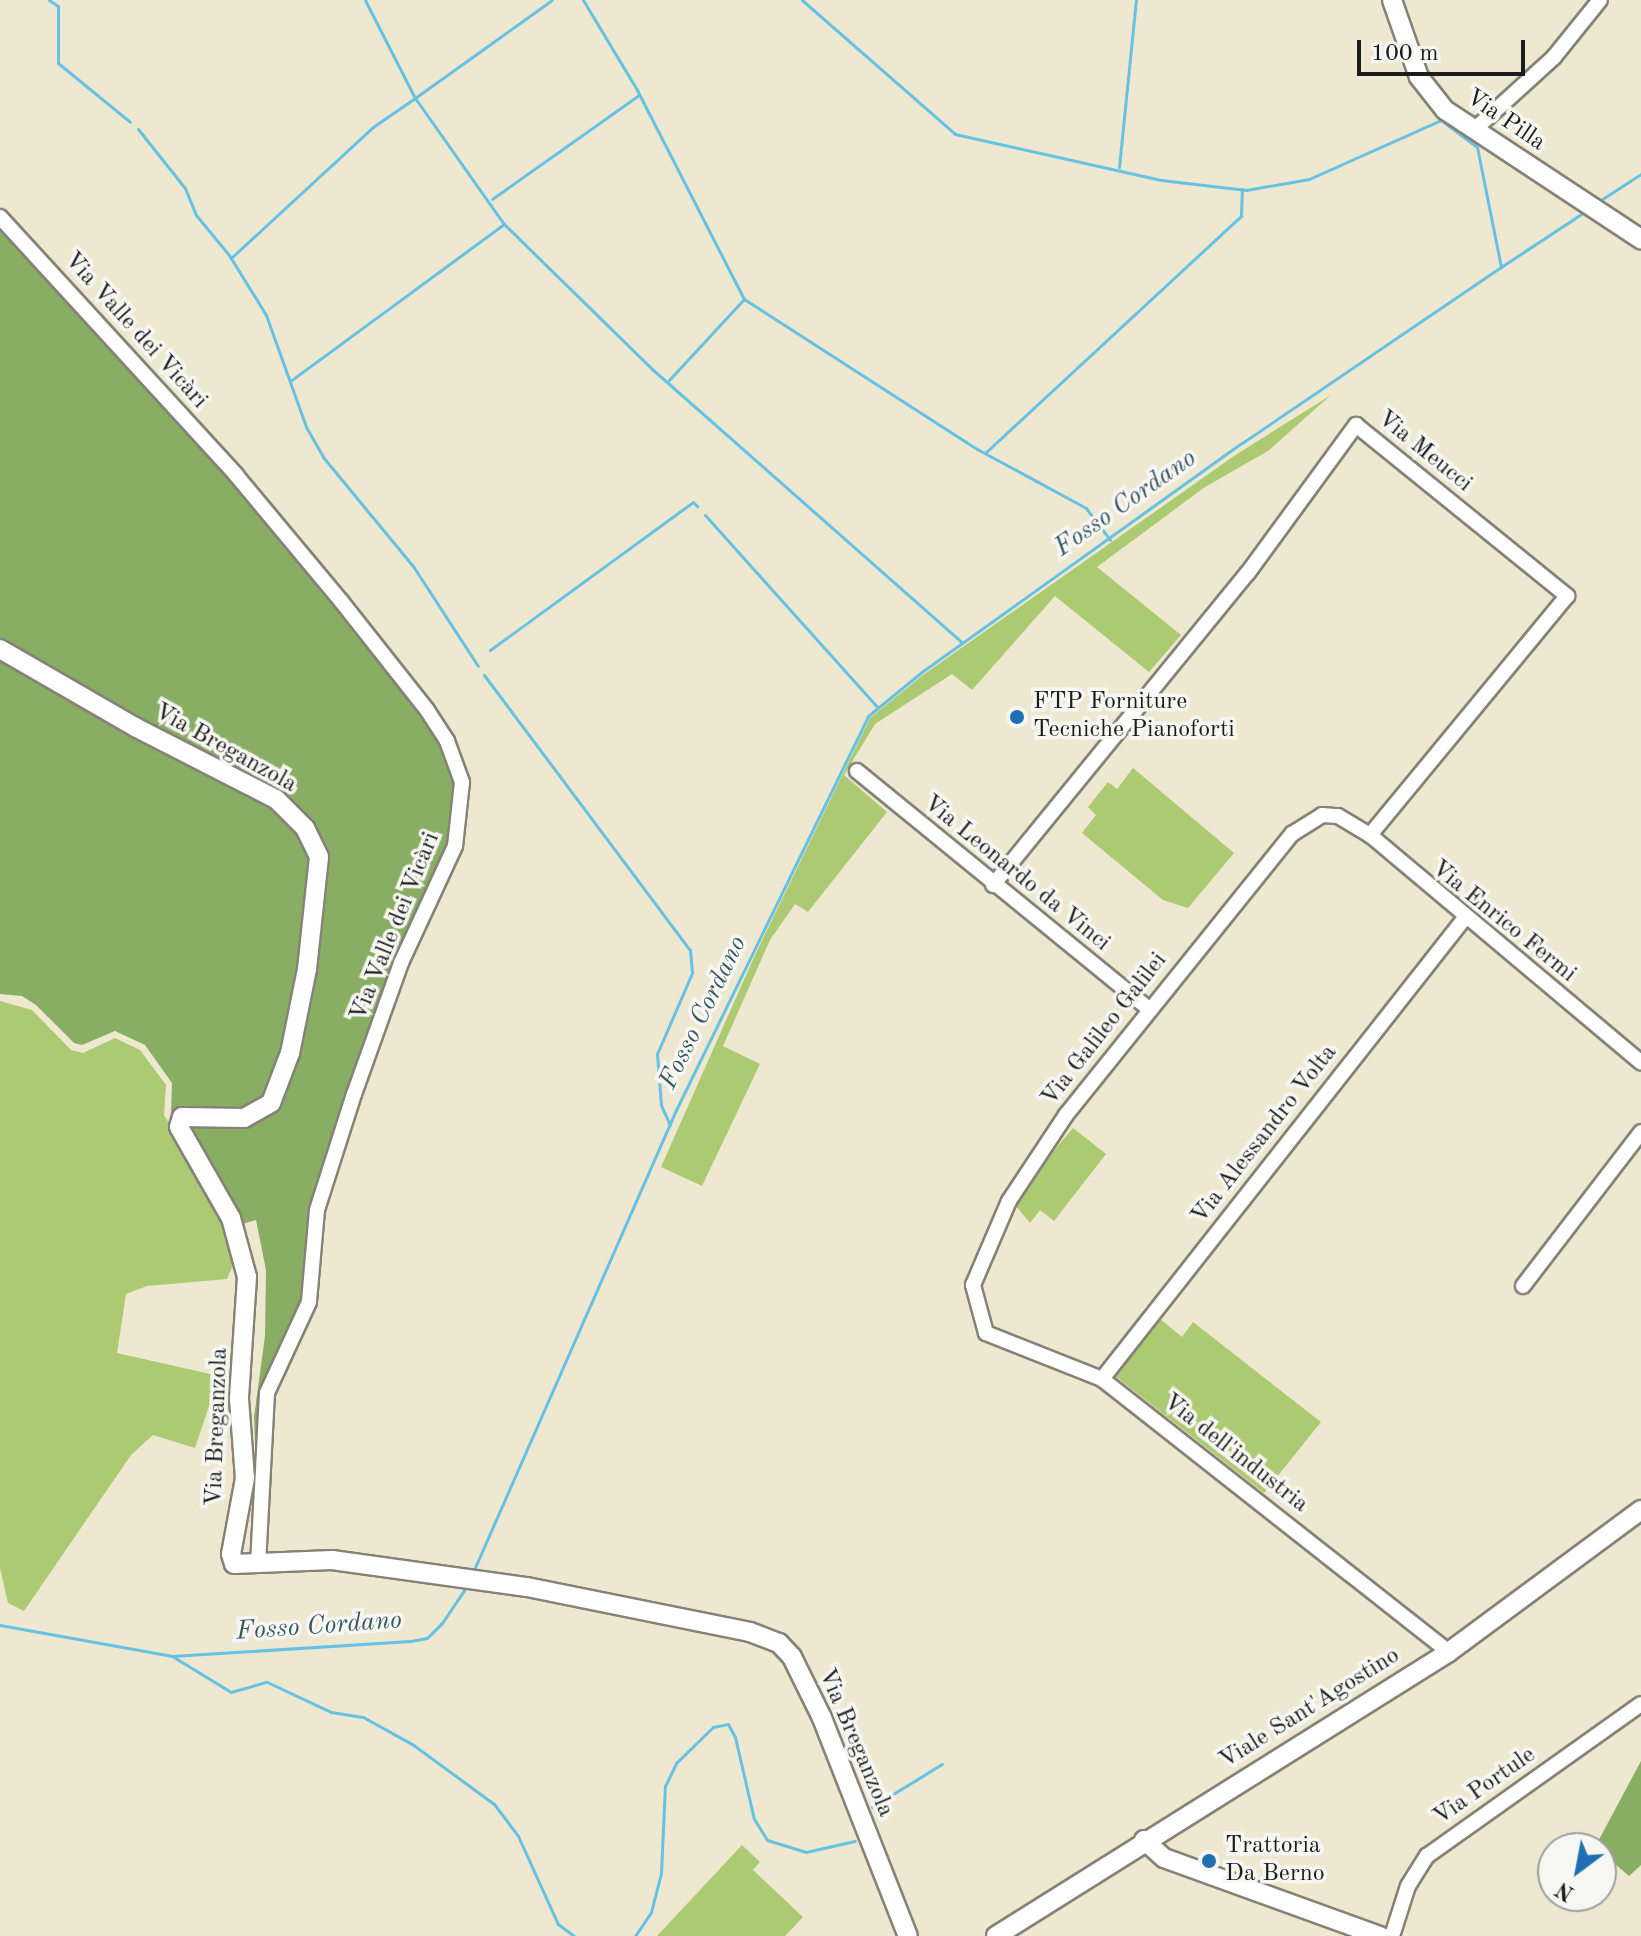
<!DOCTYPE html>
<html>
<head>
<meta charset="utf-8">
<style>
	body { margin:0 }
	#map { position:relative; width:1641px; height:1936px; overflow:hidden; background:#efe8d1; font-family:"Old Standard TT",serif }
	div>[style] { position:absolute }
	.green>* { inset:0; background:#abca71 }
	.forest>* { inset:0; background:#88ae63 }
	.stream>* { height:3px; margin:-1.5px; padding:0 1.5px; transform-origin:1.5px; border-radius:1.5px; background:#66c2e4 }
	.roads { filter:drop-shadow(2px 0 #868276) drop-shadow(-2px 0 #868276) drop-shadow(0 2px #868276) drop-shadow(0 -2px #868276) }
	.street>* { height:14px; margin:-7px; padding:0 7px; transform-origin:7px; border-radius:7px; background:#fff }
	.secondary>* { height:18px; margin:-9px; padding:0 9px; transform-origin:9px; border-radius:9px; background:#fff }
	.dots>* { width:22px; height:22px; translate:-50% -50%; box-sizing:border-box; border:4px solid #f6f6f2; border-radius:50% }
	span { translate:-50% -50%; white-space:nowrap; text-align:center; line-height:1.15; -webkit-text-stroke:7px #f6f6f2; paint-order:stroke }
	.street-label { font-size:24px; color:#1c1c1c }
	.poi-label { font-size:24px; color:#1c1c1c }
	.left { translate:0 -50%; text-align:left }
	.water-label { font-size:26px; color:#365662; font-style:italic }
	.north { position:absolute; left:1537px; top:1832px; width:80px; height:80px; box-sizing:border-box; background:#f6f6f2; border:2px solid #9f9f9c; border-radius:50%; rotate:212deg; font-size:22px; font-weight:700; line-height:32px; text-align:center; color:#1c1c1c }
	.north::after { content:''; display:block; margin:auto; width:28px; height:36px; background:#1f6fb2; clip-path:polygon(50% 0,100% 100%,50% 72%,0 100%) }
	.scale { position:absolute; left:1357px; top:40px; width:168px; height:36px; box-sizing:border-box; border:4px solid #1c1c1c; border-top:0; padding-left:10px; font-size:24px; line-height:28px; white-space:nowrap; color:#1c1c1c; -webkit-text-stroke:6px #f6f6f2; paint-order:stroke }
</style>
</head>
<body>
<div id="map">
	<div class="green">
		<i style="clip-path:polygon(1331px 395px,1268px 451px,1205px 487px,1097px 567px,1181px 635px,1149px 672px,1055px 596px,972px 690px,952px 674px,875px 724px,844px 775px,887px 812px,808px 912px,795px 904px,770px 940px,723px 1046px,760px 1064px,702px 1186px,661px 1167px,755px 955px,870px 718px,923px 675px,1234px 456px)"></i>
		<i style="clip-path:polygon(1133px 768px,1234px 853px,1188px 908px,1163px 900px,1082px 833px,1096px 815px,1088px 807px,1108px 782px,1117px 789px)"></i>
		<i style="clip-path:polygon(0 1001px,32px 1010px,71px 1050px,83px 1053px,115px 1038px,140px 1050px,166px 1085px,164px 1115px,227px 1221px,235px 1260px,227px 1279px,147px 1286px,126px 1294px,117px 1353px,219px 1376px,195px 1448px,153px 1435px,131px 1455px,24px 1611px,8px 1603px,0 1568px)"></i>
		<i style="clip-path:polygon(1073px 1128px,1106px 1154px,1054px 1221px,1040px 1210px,1030px 1223px,1016px 1206px,1028px 1181px)"></i>
		<i style="clip-path:polygon(1159px 1318px,1182px 1337px,1193px 1322px,1321px 1422px,1264px 1493px,1115px 1376px)"></i>
		<i style="clip-path:polygon(742px 1845px,760px 1862px,753px 1870px,803px 1917px,785px 1936px,657px 1936px)"></i>
	</div>
	<div class="forest">
		<i style="clip-path:polygon(0 226px,231px 479px,335px 606px,421px 714px,441px 744px,455px 784px,448px 843px,395px 960px,311px 1209px,302px 1300px,261px 1391px,256px 1468px,254px 1417px,265px 1336px,266px 1270px,256px 1220px,236px 1226px,171px 1113px,172px 1083px,145px 1045px,115px 1031px,82px 1045px,74px 1043px,36px 1005px,22px 996px,0 994px)"></i>
		<i style="clip-path:polygon(1641px 1761px,1641px 1865px,1629px 1876px,1595px 1847px)"></i>
	</div>
	<div class="stream">
		<i style="left:49px;top:0;width:11px;rotate:34deg"></i>
		<i style="left:58px;top:6px;width:57px;rotate:90deg"></i>
		<i style="left:58px;top:63px;width:93px;rotate:39.3deg"></i>
		<i style="left:365px;top:0;width:110px;rotate:63deg"></i>
		<i style="left:415px;top:98px;width:168px;rotate:-35.6deg"></i>
		<i style="left:583px;top:0;width:105px;rotate:59deg"></i>
		<i style="left:637px;top:90px;width:235px;rotate:62.9deg"></i>
		<i style="left:744px;top:299px;width:277px;rotate:32.8deg"></i>
		<i style="left:977px;top:449px;width:124px;rotate:28.4deg"></i>
		<i style="left:1086px;top:508px;width:40px;rotate:53deg"></i>
		<i style="left:802px;top:0;width:203px;rotate:41.2deg"></i>
		<i style="left:955px;top:134px;width:211px;rotate:12.6deg"></i>
		<i style="left:1161px;top:180px;width:86px;rotate:6.7deg"></i>
		<i style="left:1246px;top:190px;width:64px;rotate:-9.9deg"></i>
		<i style="left:1309px;top:179px;width:145px;rotate:-24.1deg"></i>
		<i style="left:1441px;top:120px;width:45px;rotate:36.9deg"></i>
		<i style="left:1477px;top:147px;width:122px;rotate:78.7deg"></i>
		<i style="left:1501px;top:267px;width:103px;rotate:-33.5deg"></i>
		<i style="left:138px;top:129px;width:75px;rotate:51.5deg"></i>
		<i style="left:185px;top:188px;width:29px;rotate:68deg"></i>
		<i style="left:196px;top:215px;width:52px;rotate:50.5deg"></i>
		<i style="left:229px;top:255px;width:70px;rotate:58.3deg"></i>
		<i style="left:266px;top:315px;width:119px;rotate:70.3deg"></i>
		<i style="left:306px;top:427px;width:34px;rotate:60deg"></i>
		<i style="left:323px;top:457px;width:141px;rotate:50.5deg"></i>
		<i style="left:413px;top:566px;width:119px;rotate:57deg"></i>
		<i style="left:1119px;top:167px;width:168px;rotate:-84.2deg"></i>
		<i style="left:492px;top:199px;width:180px;rotate:-35.3deg"></i>
		<i style="left:1596px;top:203px;width:54px;rotate:-32.8deg"></i>
		<i style="left:505px;top:225px;width:206px;rotate:44.4deg"></i>
		<i style="left:652px;top:369px;width:414px;rotate:41.4deg"></i>
		<i style="left:231px;top:258px;width:193px;rotate:-42.7deg"></i>
		<i style="left:373px;top:127px;width:51px;rotate:-34.6deg"></i>
		<i style="left:415px;top:98px;width:154px;rotate:54.8deg"></i>
		<i style="left:504px;top:224px;width:265px;rotate:143.7deg"></i>
		<i style="left:669px;top:380px;width:110px;rotate:-47.2deg"></i>
		<i style="left:985px;top:453px;width:349px;rotate:-42.8deg"></i>
		<i style="left:1241px;top:216px;width:27px;rotate:-88deg"></i>
		<i style="left:705px;top:515px;width:259px;rotate:48.1deg"></i>
		<i style="left:490px;top:650px;width:251px;rotate:-36.1deg"></i>
		<i style="left:693px;top:502px;width:6px;rotate:45deg"></i>
		<i style="left:484px;top:675px;width:344px;rotate:53.2deg"></i>
		<i style="left:690px;top:950px;width:23px;rotate:85deg"></i>
		<i style="left:692px;top:973px;width:88px;rotate:113.4deg"></i>
		<i style="left:657px;top:1054px;width:51px;rotate:85.5deg"></i>
		<i style="left:661px;top:1105px;width:22px;rotate:66deg"></i>
		<i style="left:473px;top:1572px;width:505px;rotate:-66.28deg"></i>
		<i style="left:676px;top:1110px;width:438px;rotate:-64deg"></i>
		<i style="left:868px;top:716px;width:71px;rotate:-39.3deg"></i>
		<i style="left:923px;top:671px;width:392px;rotate:-35.6deg"></i>
		<i style="left:1242px;top:443px;width:313px;rotate:-34.2deg"></i>
		<i style="left:0;top:1625px;width:175px;rotate:10.2deg"></i>
		<i style="left:172px;top:1656px;width:239px;rotate:-3.6deg"></i>
		<i style="left:411px;top:1641px;width:16px;rotate:-11deg"></i>
		<i style="left:427px;top:1638px;width:21px;rotate:-45deg"></i>
		<i style="left:442px;top:1623px;width:45px;rotate:-56deg"></i>
		<i style="left:172px;top:1656px;width:69px;rotate:31.4deg"></i>
		<i style="left:231px;top:1692px;width:37px;rotate:-16deg"></i>
		<i style="left:267px;top:1682px;width:71px;rotate:25.1deg"></i>
		<i style="left:331px;top:1712px;width:32px;rotate:9deg"></i>
		<i style="left:363px;top:1717px;width:56px;rotate:28.9deg"></i>
		<i style="left:412px;top:1744px;width:102px;rotate:36.2deg"></i>
		<i style="left:494px;top:1804px;width:40px;rotate:53deg"></i>
		<i style="left:518px;top:1836px;width:97px;rotate:65.6deg"></i>
		<i style="left:558px;top:1924px;width:20px;rotate:37deg"></i>
		<i style="left:872px;top:1807px;width:82px;rotate:-31.6deg"></i>
		<i style="left:635px;top:1936px;width:29px;rotate:-56deg"></i>
		<i style="left:651px;top:1912px;width:40px;rotate:-75.6deg"></i>
		<i style="left:661px;top:1873px;width:87px;rotate:-87.4deg"></i>
		<i style="left:665px;top:1786px;width:25px;rotate:-64deg"></i>
		<i style="left:676px;top:1763px;width:52px;rotate:-44.2deg"></i>
		<i style="left:713px;top:1727px;width:15px;rotate:-11deg"></i>
		<i style="left:728px;top:1724px;width:15px;rotate:62deg"></i>
		<i style="left:735px;top:1737px;width:84px;rotate:77deg"></i>
		<i style="left:754px;top:1819px;width:25px;rotate:58deg"></i>
		<i style="left:767px;top:1840px;width:41px;rotate:17.1deg"></i>
		<i style="left:806px;top:1852px;width:50px;rotate:-12.7deg"></i>
	</div>
	<div class="roads">
		<div class="street">
			<i style="left:1475px;top:129px;width:107px;rotate:-42.3deg"></i>
			<i style="left:1554px;top:57px;width:73px;rotate:-51.1deg"></i>
			<i style="left:0;top:217px;width:350px;rotate:47.5deg"></i>
			<i style="left:236px;top:475px;width:164px;rotate:50.2deg"></i>
			<i style="left:341px;top:601px;width:139px;rotate:51.7deg"></i>
			<i style="left:427px;top:710px;width:37px;rotate:57deg"></i>
			<i style="left:447px;top:741px;width:44px;rotate:69.9deg"></i>
			<i style="left:462px;top:782px;width:64px;rotate:96.2deg"></i>
			<i style="left:455px;top:846px;width:129px;rotate:114.8deg"></i>
			<i style="left:401px;top:963px;width:139px;rotate:109.7deg"></i>
			<i style="left:354px;top:1094px;width:122px;rotate:107.7deg"></i>
			<i style="left:317px;top:1210px;width:92px;rotate:95deg"></i>
			<i style="left:309px;top:1302px;width:100px;rotate:114.8deg"></i>
			<i style="left:267px;top:1393px;width:169px;rotate:93deg"></i>
			<i style="left:857px;top:771px;width:377px;rotate:39.2deg"></i>
			<i style="left:993px;top:885px;width:402px;rotate:-50.8deg"></i>
			<i style="left:1247px;top:574px;width:185px;rotate:-53.8deg"></i>
			<i style="left:1356px;top:425px;width:272px;rotate:39deg"></i>
			<i style="left:1567px;top:596px;width:310px;rotate:129.5deg"></i>
			<i style="left:1523px;top:1286px;width:194px;rotate:-52.5deg"></i>
			<i style="left:1102px;top:1379px;width:585px;rotate:-51.8deg"></i>
			<i style="left:1449px;top:1652px;width:442px;rotate:-141.8deg"></i>
			<i style="left:1102px;top:1379px;width:125px;rotate:-158.4deg"></i>
			<i style="left:986px;top:1333px;width:50px;rotate:-105.2deg"></i>
			<i style="left:973px;top:1285px;width:91px;rotate:-66.8deg"></i>
			<i style="left:1009px;top:1201px;width:103px;rotate:-56.5deg"></i>
			<i style="left:1066px;top:1115px;width:361px;rotate:-51.2deg"></i>
			<i style="left:1292px;top:834px;width:36px;rotate:-32deg"></i>
			<i style="left:1322px;top:815px;width:16px;rotate:4deg"></i>
			<i style="left:1338px;top:816px;width:37px;rotate:31deg"></i>
			<i style="left:1370px;top:835px;width:354px;rotate:40deg"></i>
			<i style="left:1392px;top:1936px;width:52px;rotate:-72.3deg"></i>
			<i style="left:1408px;top:1886px;width:36px;rotate:-58deg"></i>
			<i style="left:1427px;top:1856px;width:262px;rotate:-35.4deg"></i>
		</div>
		<div class="secondary">
			<i style="left:1392px;top:0;width:82px;rotate:70.7deg"></i>
			<i style="left:1419px;top:77px;width:42px;rotate:51.8deg"></i>
			<i style="left:1445px;top:110px;width:235px;rotate:33.4deg"></i>
			<i style="left:0;top:649px;width:156px;rotate:30deg"></i>
			<i style="left:135px;top:727px;width:158px;rotate:27.1deg"></i>
			<i style="left:276px;top:799px;width:41px;rotate:45deg"></i>
			<i style="left:305px;top:828px;width:32px;rotate:64deg"></i>
			<i style="left:319px;top:857px;width:113px;rotate:96.1deg"></i>
			<i style="left:307px;top:969px;width:86px;rotate:101.4deg"></i>
			<i style="left:290px;top:1053px;width:53px;rotate:110.8deg"></i>
			<i style="left:271px;top:1103px;width:31px;rotate:151deg"></i>
			<i style="left:244px;top:1118px;width:62px;rotate:-179.1deg"></i>
			<i style="left:182px;top:1117px;width:10px;rotate:107deg"></i>
			<i style="left:179px;top:1127px;width:105px;rotate:60.3deg"></i>
			<i style="left:231px;top:1218px;width:61px;rotate:74.8deg"></i>
			<i style="left:247px;top:1277px;width:122px;rotate:93.8deg"></i>
			<i style="left:239px;top:1399px;width:79px;rotate:85.7deg"></i>
			<i style="left:245px;top:1478px;width:77px;rotate:100.4deg"></i>
			<i style="left:231px;top:1554px;width:10px;rotate:73deg"></i>
			<i style="left:234px;top:1564px;width:98px;rotate:-2.3deg"></i>
			<i style="left:332px;top:1560px;width:197px;rotate:7.9deg"></i>
			<i style="left:527px;top:1587px;width:227px;rotate:11.4deg"></i>
			<i style="left:750px;top:1632px;width:31px;rotate:21deg"></i>
			<i style="left:779px;top:1643px;width:19px;rotate:47deg"></i>
			<i style="left:792px;top:1657px;width:68px;rotate:63.8deg"></i>
			<i style="left:822px;top:1718px;width:234px;rotate:68.5deg"></i>
			<i style="left:1144px;top:1840px;width:27px;rotate:42deg"></i>
			<i style="left:1164px;top:1858px;width:230px;rotate:19.9deg"></i>
			<i style="left:996px;top:1936px;width:535px;rotate:-32.08deg"></i>
			<i style="left:1449px;top:1652px;width:239px;rotate:-36.5deg"></i>
		</div>
	</div>
	<div class="dots">
		<i style="left:1017px;top:717px;background:#1f6fb2"></i>
		<i style="left:1209px;top:1861px;background:#1f6fb2"></i>
	</div>
	<div class="street-label">
		<span style="left:1505px;top:121px;rotate:34deg">Via Pilla</span>
		<span style="left:135px;top:331px;rotate:48deg">Via Valle dei Vicàri</span>
		<span style="left:1424px;top:452px;rotate:39deg">Via Meucci</span>
		<span style="left:225px;top:749px;rotate:29deg">Via Breganzola</span>
		<span style="left:1016px;top:874px;rotate:39deg">Via Leonardo da Vinci</span>
		<span style="left:1503px;top:922px;rotate:39deg">Via Enrico Fermi</span>
		<span style="left:396px;top:927px;rotate:-68deg">Via Valle dei Vicàri</span>
		<span style="left:1105px;top:1030px;rotate:-52deg">Via Galileo Galilei</span>
		<span style="left:1265px;top:1135px;rotate:-52deg">Via Alessandro Volta</span>
		<span style="left:218px;top:1427px;rotate:-88deg">Via Breganzola</span>
		<span style="left:1235px;top:1454px;rotate:38deg">Via dell'industria</span>
		<span style="left:1310px;top:1709px;rotate:-32deg">Viale Sant'Agostino</span>
		<span style="left:855px;top:1743px;rotate:67deg">Via Breganzola</span>
		<span style="left:1485px;top:1787px;rotate:-35deg">Via Portule</span>
	</div>
	<div class="poi-label">
		<span class="left" style="left:1033px;top:717px">FTP Forniture<br>Tecniche Pianoforti</span>
		<span class="left" style="left:1225px;top:1861px">Trattoria<br>Da Berno</span>
	</div>
	<div class="water-label">
		<span style="left:1126px;top:504px;rotate:-35deg">Fosso Cordano</span>
		<span style="left:704px;top:1013px;rotate:-64deg">Fosso Cordano</span>
		<span style="left:319px;top:1627px;rotate:-4deg">Fosso Cordano</span>
	</div>
	<div class="north">N</div>
	<div class="scale">100 m</div>
</div>
</body>
</html>
